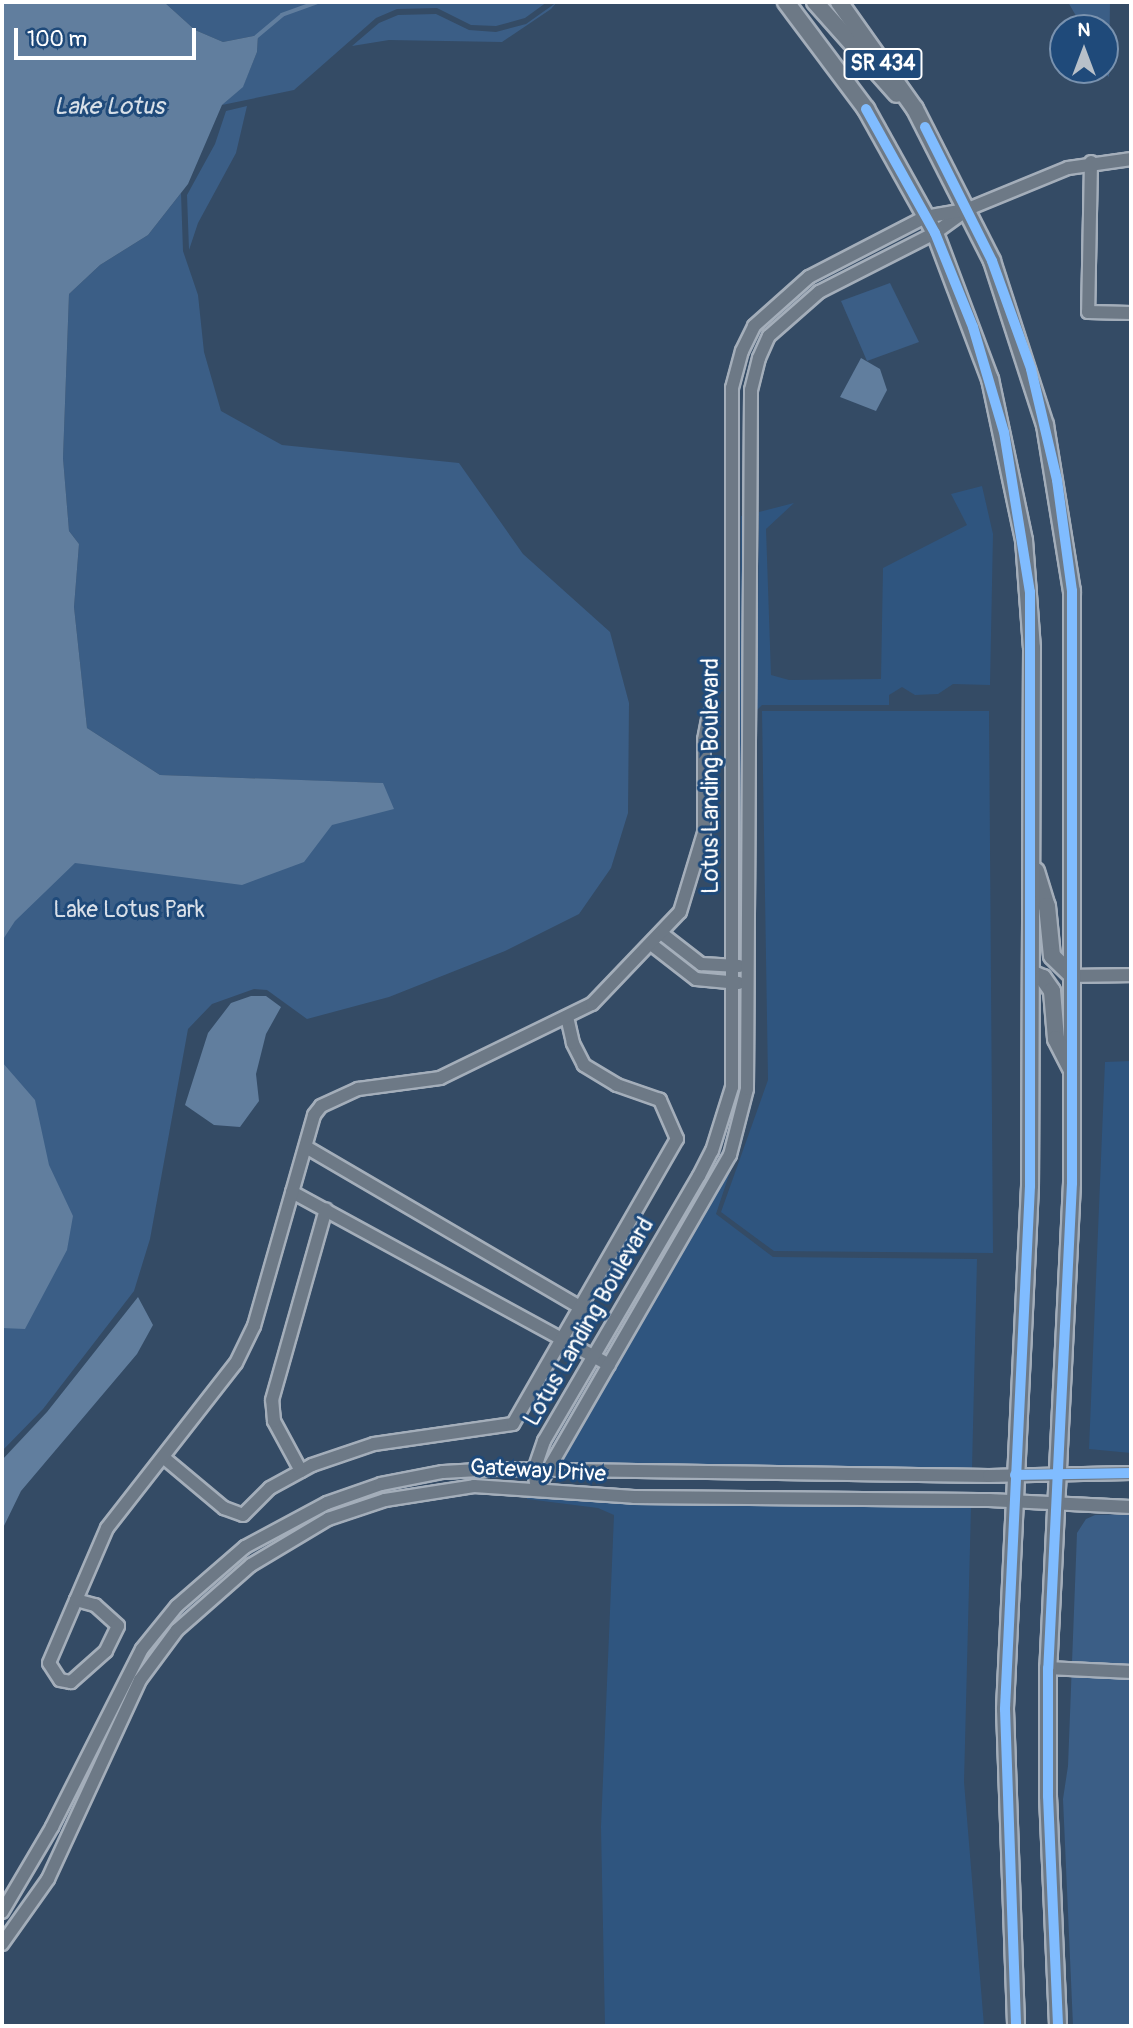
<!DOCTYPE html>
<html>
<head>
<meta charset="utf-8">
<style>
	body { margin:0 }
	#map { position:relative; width:1133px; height:2028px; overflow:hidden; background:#344b65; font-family:Pangolin,sans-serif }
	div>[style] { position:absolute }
	.built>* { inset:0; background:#2f557f }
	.green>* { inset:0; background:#3b5e86 }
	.water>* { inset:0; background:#617e9e }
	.stream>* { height:3.5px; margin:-1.75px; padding:0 1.75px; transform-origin:1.75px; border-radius:1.75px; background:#617e9e }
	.roads { filter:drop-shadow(2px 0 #a4aeba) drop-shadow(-2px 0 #a4aeba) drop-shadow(0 2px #a4aeba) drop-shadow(0 -2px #a4aeba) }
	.minor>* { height:12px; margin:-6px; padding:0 6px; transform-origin:6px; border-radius:6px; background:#6d7986 }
	.major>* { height:16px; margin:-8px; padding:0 8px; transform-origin:8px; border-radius:8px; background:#6d7986 }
	.cycleway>* { height:10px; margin:-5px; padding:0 5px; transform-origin:5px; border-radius:5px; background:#80bcff }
	span { translate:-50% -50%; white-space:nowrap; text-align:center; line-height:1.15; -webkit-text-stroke:6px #1f4a7a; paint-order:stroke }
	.shield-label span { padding:2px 5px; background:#1f4a7a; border:2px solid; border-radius:5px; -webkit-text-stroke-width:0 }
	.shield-label { font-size:21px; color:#fff; font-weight:700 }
	.street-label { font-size:23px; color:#fff }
	.park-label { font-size:23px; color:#d8dfe8 }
	.water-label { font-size:24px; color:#d8e0e8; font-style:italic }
	.frame { position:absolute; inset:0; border:4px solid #fff; pointer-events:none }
	.north { position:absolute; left:1049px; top:14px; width:70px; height:70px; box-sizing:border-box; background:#1f4a7a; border:2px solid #7992af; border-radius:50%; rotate:0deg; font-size:19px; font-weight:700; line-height:28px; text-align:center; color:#fff }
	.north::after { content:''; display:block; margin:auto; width:24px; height:32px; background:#b8c0c9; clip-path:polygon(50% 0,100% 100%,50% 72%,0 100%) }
	.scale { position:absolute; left:14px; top:28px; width:182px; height:32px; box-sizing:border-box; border:4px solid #fff; border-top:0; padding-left:9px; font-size:21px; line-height:24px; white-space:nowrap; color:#fff; -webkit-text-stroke:5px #1f4a7a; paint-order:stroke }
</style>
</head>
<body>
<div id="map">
	<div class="built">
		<i style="clip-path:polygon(982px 486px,993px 534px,990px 685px,953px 684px,938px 694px,915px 695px,902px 687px,889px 695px,889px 705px,762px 705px,757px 710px,759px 512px,794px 503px,766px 529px,771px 675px,789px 680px,881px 679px,883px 568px,967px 525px,951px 494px)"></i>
		<i style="clip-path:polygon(747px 515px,744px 959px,738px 959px,741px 516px)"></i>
		<i style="clip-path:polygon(762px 711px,989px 711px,993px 1253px,774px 1251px,721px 1212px,768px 1080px)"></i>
		<i style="clip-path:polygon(1131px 1061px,1131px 1453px,1089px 1449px,1105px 1062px)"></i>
		<i style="clip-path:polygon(734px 1160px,716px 1214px,773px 1257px,977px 1259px,972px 1469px,561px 1463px)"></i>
		<i style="clip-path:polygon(527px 1495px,640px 1504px,971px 1507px,964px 1782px,984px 2026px,605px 2026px,601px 1827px,614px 1515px,598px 1508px,527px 1499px)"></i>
	</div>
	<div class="green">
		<i style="clip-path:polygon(164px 2px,547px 2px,525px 18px,496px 26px,471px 25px,437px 8px,397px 9px,376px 18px,294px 90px,222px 105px,243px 86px,257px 52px,258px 35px,223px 42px,195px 30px)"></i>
		<i style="clip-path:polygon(557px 2px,551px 9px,502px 42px,389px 40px,352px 46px,379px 23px,398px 15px,436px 14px,469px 30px,496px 32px,526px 24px)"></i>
		<i style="clip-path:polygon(1068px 2px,1110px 2px,1109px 77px,1101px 70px,1105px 70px,1105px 28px,1083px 28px)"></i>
		<i style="clip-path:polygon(247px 106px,236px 153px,198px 223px,189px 250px,187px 195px,215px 144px,226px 111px)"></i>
		<i style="clip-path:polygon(181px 193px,183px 251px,198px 295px,204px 352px,221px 411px,282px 445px,459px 463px,523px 554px,610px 632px,629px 703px,628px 813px,611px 868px,579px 914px,505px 951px,389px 997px,307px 1019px,267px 990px,254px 989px,212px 1004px,188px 1029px,150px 1239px,134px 1291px,43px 1409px,2px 1451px,2px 783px,382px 783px,160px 775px,87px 728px,74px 607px,79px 544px,69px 531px,63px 458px,69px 294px,100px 265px,148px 235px)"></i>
		<i style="clip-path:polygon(890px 283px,919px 342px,867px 361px,841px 301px)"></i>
		<i style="clip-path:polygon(1131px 1514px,1131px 2026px,1073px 2026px,1063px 1799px,1068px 1766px,1077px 1533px,1086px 1519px,1095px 1515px)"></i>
	</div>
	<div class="water">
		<i style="clip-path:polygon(2px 2px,164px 2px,195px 30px,223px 42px,258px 35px,257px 52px,243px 87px,222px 105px,188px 184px,148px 235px,100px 265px,69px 294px,63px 458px,69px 531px,79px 544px,74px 607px,87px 728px,160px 775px,383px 783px,394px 809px,332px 825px,304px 862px,242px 885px,75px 863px,15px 921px,2px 941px)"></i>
		<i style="clip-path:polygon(861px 358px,880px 369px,887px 390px,876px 411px,840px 397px)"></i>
		<i style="clip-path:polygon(251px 996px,266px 996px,281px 1007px,266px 1034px,256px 1074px,259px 1101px,240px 1127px,214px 1125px,185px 1105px,208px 1033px,231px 1003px)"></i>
		<i style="clip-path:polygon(2px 1062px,35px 1100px,49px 1165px,73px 1216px,67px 1250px,25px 1329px,2px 1328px)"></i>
		<i style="clip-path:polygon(138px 1297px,153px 1325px,137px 1354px,21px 1491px,2px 1530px,2px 1460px,47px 1412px)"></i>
	</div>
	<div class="stream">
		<i style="left:255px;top:38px;width:35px;rotate:-40deg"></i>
		<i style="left:282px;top:15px;width:38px;rotate:-20deg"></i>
	</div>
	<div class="roads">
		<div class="minor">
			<i style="left:1091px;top:162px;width:150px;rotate:91.1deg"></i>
			<i style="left:1088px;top:312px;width:43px;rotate:1.3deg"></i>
			<i style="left:661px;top:933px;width:51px;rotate:37.8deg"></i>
			<i style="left:701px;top:964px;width:38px;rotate:3deg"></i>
			<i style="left:651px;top:944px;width:57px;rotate:37.9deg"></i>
			<i style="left:696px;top:979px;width:43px;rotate:5.3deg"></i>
			<i style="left:1073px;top:976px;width:58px;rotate:-1deg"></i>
			<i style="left:306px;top:1147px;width:321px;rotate:30.3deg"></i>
			<i style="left:292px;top:1192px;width:361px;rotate:28.6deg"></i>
			<i style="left:163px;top:1457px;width:80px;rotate:39.9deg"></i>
			<i style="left:224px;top:1508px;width:20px;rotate:20deg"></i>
			<i style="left:243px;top:1515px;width:38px;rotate:-45deg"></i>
			<i style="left:270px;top:1488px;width:48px;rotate:-28.7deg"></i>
			<i style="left:312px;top:1465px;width:65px;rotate:-18.7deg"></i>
			<i style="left:374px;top:1444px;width:140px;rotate:-8.2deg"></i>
			<i style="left:513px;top:1424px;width:329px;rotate:-60.1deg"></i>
			<i style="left:677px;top:1139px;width:43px;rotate:-113.6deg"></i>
			<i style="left:660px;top:1100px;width:46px;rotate:-160.8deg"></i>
			<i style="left:617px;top:1085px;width:39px;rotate:-149deg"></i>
			<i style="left:584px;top:1065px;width:25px;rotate:-117deg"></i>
			<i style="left:573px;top:1043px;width:27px;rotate:-103deg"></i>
			<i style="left:301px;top:1471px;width:57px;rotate:-118.4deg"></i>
			<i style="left:274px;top:1421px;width:21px;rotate:-95deg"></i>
			<i style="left:272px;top:1400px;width:198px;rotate:-74.2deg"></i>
			<i style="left:537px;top:1489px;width:386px;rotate:-60deg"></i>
			<i style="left:730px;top:1155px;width:68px;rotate:-75.6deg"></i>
			<i style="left:747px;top:1089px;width:699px;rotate:-89.67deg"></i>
			<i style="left:751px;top:390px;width:33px;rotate:-76deg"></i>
			<i style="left:759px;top:358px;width:24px;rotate:-66deg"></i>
			<i style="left:769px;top:336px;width:67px;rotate:-41.3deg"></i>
			<i style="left:819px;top:292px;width:130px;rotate:-27deg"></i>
			<i style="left:935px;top:233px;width:41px;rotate:-36deg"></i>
			<i style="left:968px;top:209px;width:108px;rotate:-22.3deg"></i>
			<i style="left:1068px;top:168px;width:64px;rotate:-8.1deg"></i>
			<i style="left:537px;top:1489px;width:19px;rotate:-99deg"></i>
			<i style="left:534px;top:1470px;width:31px;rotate:-71deg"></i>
			<i style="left:544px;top:1441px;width:307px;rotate:-59.7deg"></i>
			<i style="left:699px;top:1176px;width:28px;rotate:-63deg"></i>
			<i style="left:712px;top:1151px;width:67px;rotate:-72.6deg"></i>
			<i style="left:732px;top:1087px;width:699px;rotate:-90deg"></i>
			<i style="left:732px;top:388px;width:38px;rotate:-75deg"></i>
			<i style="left:742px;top:351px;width:28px;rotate:-64deg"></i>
			<i style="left:754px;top:326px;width:74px;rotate:-41.7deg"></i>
			<i style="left:809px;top:277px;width:131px;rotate:-27.3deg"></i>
			<i style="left:925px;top:217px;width:41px;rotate:-9.9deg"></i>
			<i style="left:76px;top:1600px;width:20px;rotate:15deg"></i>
			<i style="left:95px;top:1605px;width:31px;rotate:42deg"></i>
			<i style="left:118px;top:1626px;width:28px;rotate:116deg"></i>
			<i style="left:106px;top:1651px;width:47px;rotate:138.5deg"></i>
			<i style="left:71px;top:1682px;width:11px;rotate:-170deg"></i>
			<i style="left:60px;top:1680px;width:20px;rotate:-123deg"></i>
			<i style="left:49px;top:1663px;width:69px;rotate:-66.8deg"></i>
			<i style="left:76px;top:1600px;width:78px;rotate:-66.7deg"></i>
			<i style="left:107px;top:1528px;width:209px;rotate:-52deg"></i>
			<i style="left:236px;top:1363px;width:41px;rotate:-64.1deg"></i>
			<i style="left:254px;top:1326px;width:219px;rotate:-74.1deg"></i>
			<i style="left:314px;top:1115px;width:11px;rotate:-52deg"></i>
			<i style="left:321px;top:1106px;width:41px;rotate:-24.7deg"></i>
			<i style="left:358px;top:1089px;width:83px;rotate:-7.6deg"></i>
			<i style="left:440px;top:1078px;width:169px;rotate:-26deg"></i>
			<i style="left:592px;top:1004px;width:127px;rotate:-46.3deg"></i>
			<i style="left:680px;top:912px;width:83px;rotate:-73.1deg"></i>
			<i style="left:704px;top:833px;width:93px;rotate:-90deg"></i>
			<i style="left:704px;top:740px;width:26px;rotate:-79deg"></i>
			<i style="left:1048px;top:1668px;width:83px;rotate:2.8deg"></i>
			<i style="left:2px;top:1912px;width:99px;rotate:-59.5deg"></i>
			<i style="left:52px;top:1827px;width:199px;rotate:-63.2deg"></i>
			<i style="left:142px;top:1649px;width:55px;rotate:-50.9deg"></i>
			<i style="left:177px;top:1606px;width:90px;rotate:-40.9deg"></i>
			<i style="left:245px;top:1547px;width:93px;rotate:-28.2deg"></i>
			<i style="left:327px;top:1503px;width:57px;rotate:-19.4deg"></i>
			<i style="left:381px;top:1484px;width:63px;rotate:-11deg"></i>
			<i style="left:443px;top:1472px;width:53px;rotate:-3.2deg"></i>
			<i style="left:496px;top:1469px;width:493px;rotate:0.8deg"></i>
			<i style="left:989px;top:1476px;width:142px;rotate:-1.2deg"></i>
			<i style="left:2px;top:1944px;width:80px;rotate:-54.7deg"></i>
			<i style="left:48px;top:1879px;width:219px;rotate:-65.2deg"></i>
			<i style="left:140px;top:1680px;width:62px;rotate:-53.5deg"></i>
			<i style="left:177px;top:1630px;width:98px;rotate:-41.3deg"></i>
			<i style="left:251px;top:1565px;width:90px;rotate:-30.9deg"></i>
			<i style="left:328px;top:1519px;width:60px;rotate:-18.4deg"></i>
			<i style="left:385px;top:1500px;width:90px;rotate:-8.9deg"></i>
			<i style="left:474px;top:1486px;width:160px;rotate:3.9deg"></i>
			<i style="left:634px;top:1497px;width:355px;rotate:0.5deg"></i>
			<i style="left:989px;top:1500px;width:142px;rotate:2.8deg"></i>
		</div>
		<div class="major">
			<i style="left:786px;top:2px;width:134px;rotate:53.2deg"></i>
			<i style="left:866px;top:109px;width:142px;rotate:60.9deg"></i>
			<i style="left:935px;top:233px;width:156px;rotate:69.4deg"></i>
			<i style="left:990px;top:379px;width:165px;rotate:78.1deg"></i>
			<i style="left:1024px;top:540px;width:108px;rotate:85.8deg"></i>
			<i style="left:1032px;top:648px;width:538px;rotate:90.21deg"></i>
			<i style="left:1030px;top:1186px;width:524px;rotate:92.74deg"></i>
			<i style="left:1005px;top:1709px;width:317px;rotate:88deg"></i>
			<i style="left:815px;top:2px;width:123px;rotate:48.3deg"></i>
			<i style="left:839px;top:2px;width:131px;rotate:54.6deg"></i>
			<i style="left:915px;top:109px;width:170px;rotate:63.1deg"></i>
			<i style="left:992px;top:261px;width:172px;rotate:72.1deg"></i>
			<i style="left:1045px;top:425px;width:168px;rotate:80.8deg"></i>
			<i style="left:1072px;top:591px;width:592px;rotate:90deg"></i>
			<i style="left:1072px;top:1183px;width:486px;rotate:92.8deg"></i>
			<i style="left:1048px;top:1668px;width:128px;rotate:90deg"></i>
			<i style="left:1048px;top:1796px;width:230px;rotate:87.5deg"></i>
			<i style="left:1036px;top:871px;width:37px;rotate:73deg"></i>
			<i style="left:1047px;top:906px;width:50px;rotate:84.3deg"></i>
			<i style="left:1052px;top:956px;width:29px;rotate:44deg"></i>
			<i style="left:1031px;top:973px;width:13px;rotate:23deg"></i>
			<i style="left:1043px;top:978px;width:16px;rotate:55deg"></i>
			<i style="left:1052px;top:991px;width:48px;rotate:85.2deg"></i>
			<i style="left:1056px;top:1039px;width:35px;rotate:63deg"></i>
		</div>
	</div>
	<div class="cycleway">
		<i style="left:866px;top:109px;width:142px;rotate:60.9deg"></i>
		<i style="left:935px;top:233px;width:101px;rotate:68deg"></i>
		<i style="left:973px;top:327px;width:109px;rotate:73.6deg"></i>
		<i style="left:1004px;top:432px;width:162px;rotate:80.8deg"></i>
		<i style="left:1030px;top:592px;width:594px;rotate:90deg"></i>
		<i style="left:1030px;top:1186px;width:524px;rotate:92.74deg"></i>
		<i style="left:1005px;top:1709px;width:317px;rotate:88deg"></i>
		<i style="left:925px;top:127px;width:150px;rotate:63.4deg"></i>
		<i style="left:992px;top:261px;width:115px;rotate:70.1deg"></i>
		<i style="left:1031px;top:369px;width:114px;rotate:76.8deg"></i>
		<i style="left:1057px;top:480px;width:112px;rotate:82.3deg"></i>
		<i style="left:1072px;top:591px;width:592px;rotate:90deg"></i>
		<i style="left:1072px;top:1183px;width:486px;rotate:92.8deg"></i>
		<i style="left:1048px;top:1668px;width:128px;rotate:90deg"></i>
		<i style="left:1048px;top:1796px;width:230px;rotate:87.5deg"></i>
		<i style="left:1015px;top:1475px;width:116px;rotate:-1deg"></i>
	</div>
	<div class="shield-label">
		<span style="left:883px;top:64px">SR 434</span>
	</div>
	<div class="street-label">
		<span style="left:711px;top:776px;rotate:-90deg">Lotus Landing Boulevard</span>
		<span style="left:589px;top:1322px;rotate:-60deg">Lotus Landing Boulevard</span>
		<span style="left:538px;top:1471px;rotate:3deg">Gateway Drive</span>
	</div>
	<div class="park-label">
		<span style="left:129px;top:910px">Lake Lotus Park</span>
	</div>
	<div class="water-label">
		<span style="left:109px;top:107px">Lake Lotus</span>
	</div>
	<div class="frame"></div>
	<div class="north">N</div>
	<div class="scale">100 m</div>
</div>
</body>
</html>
